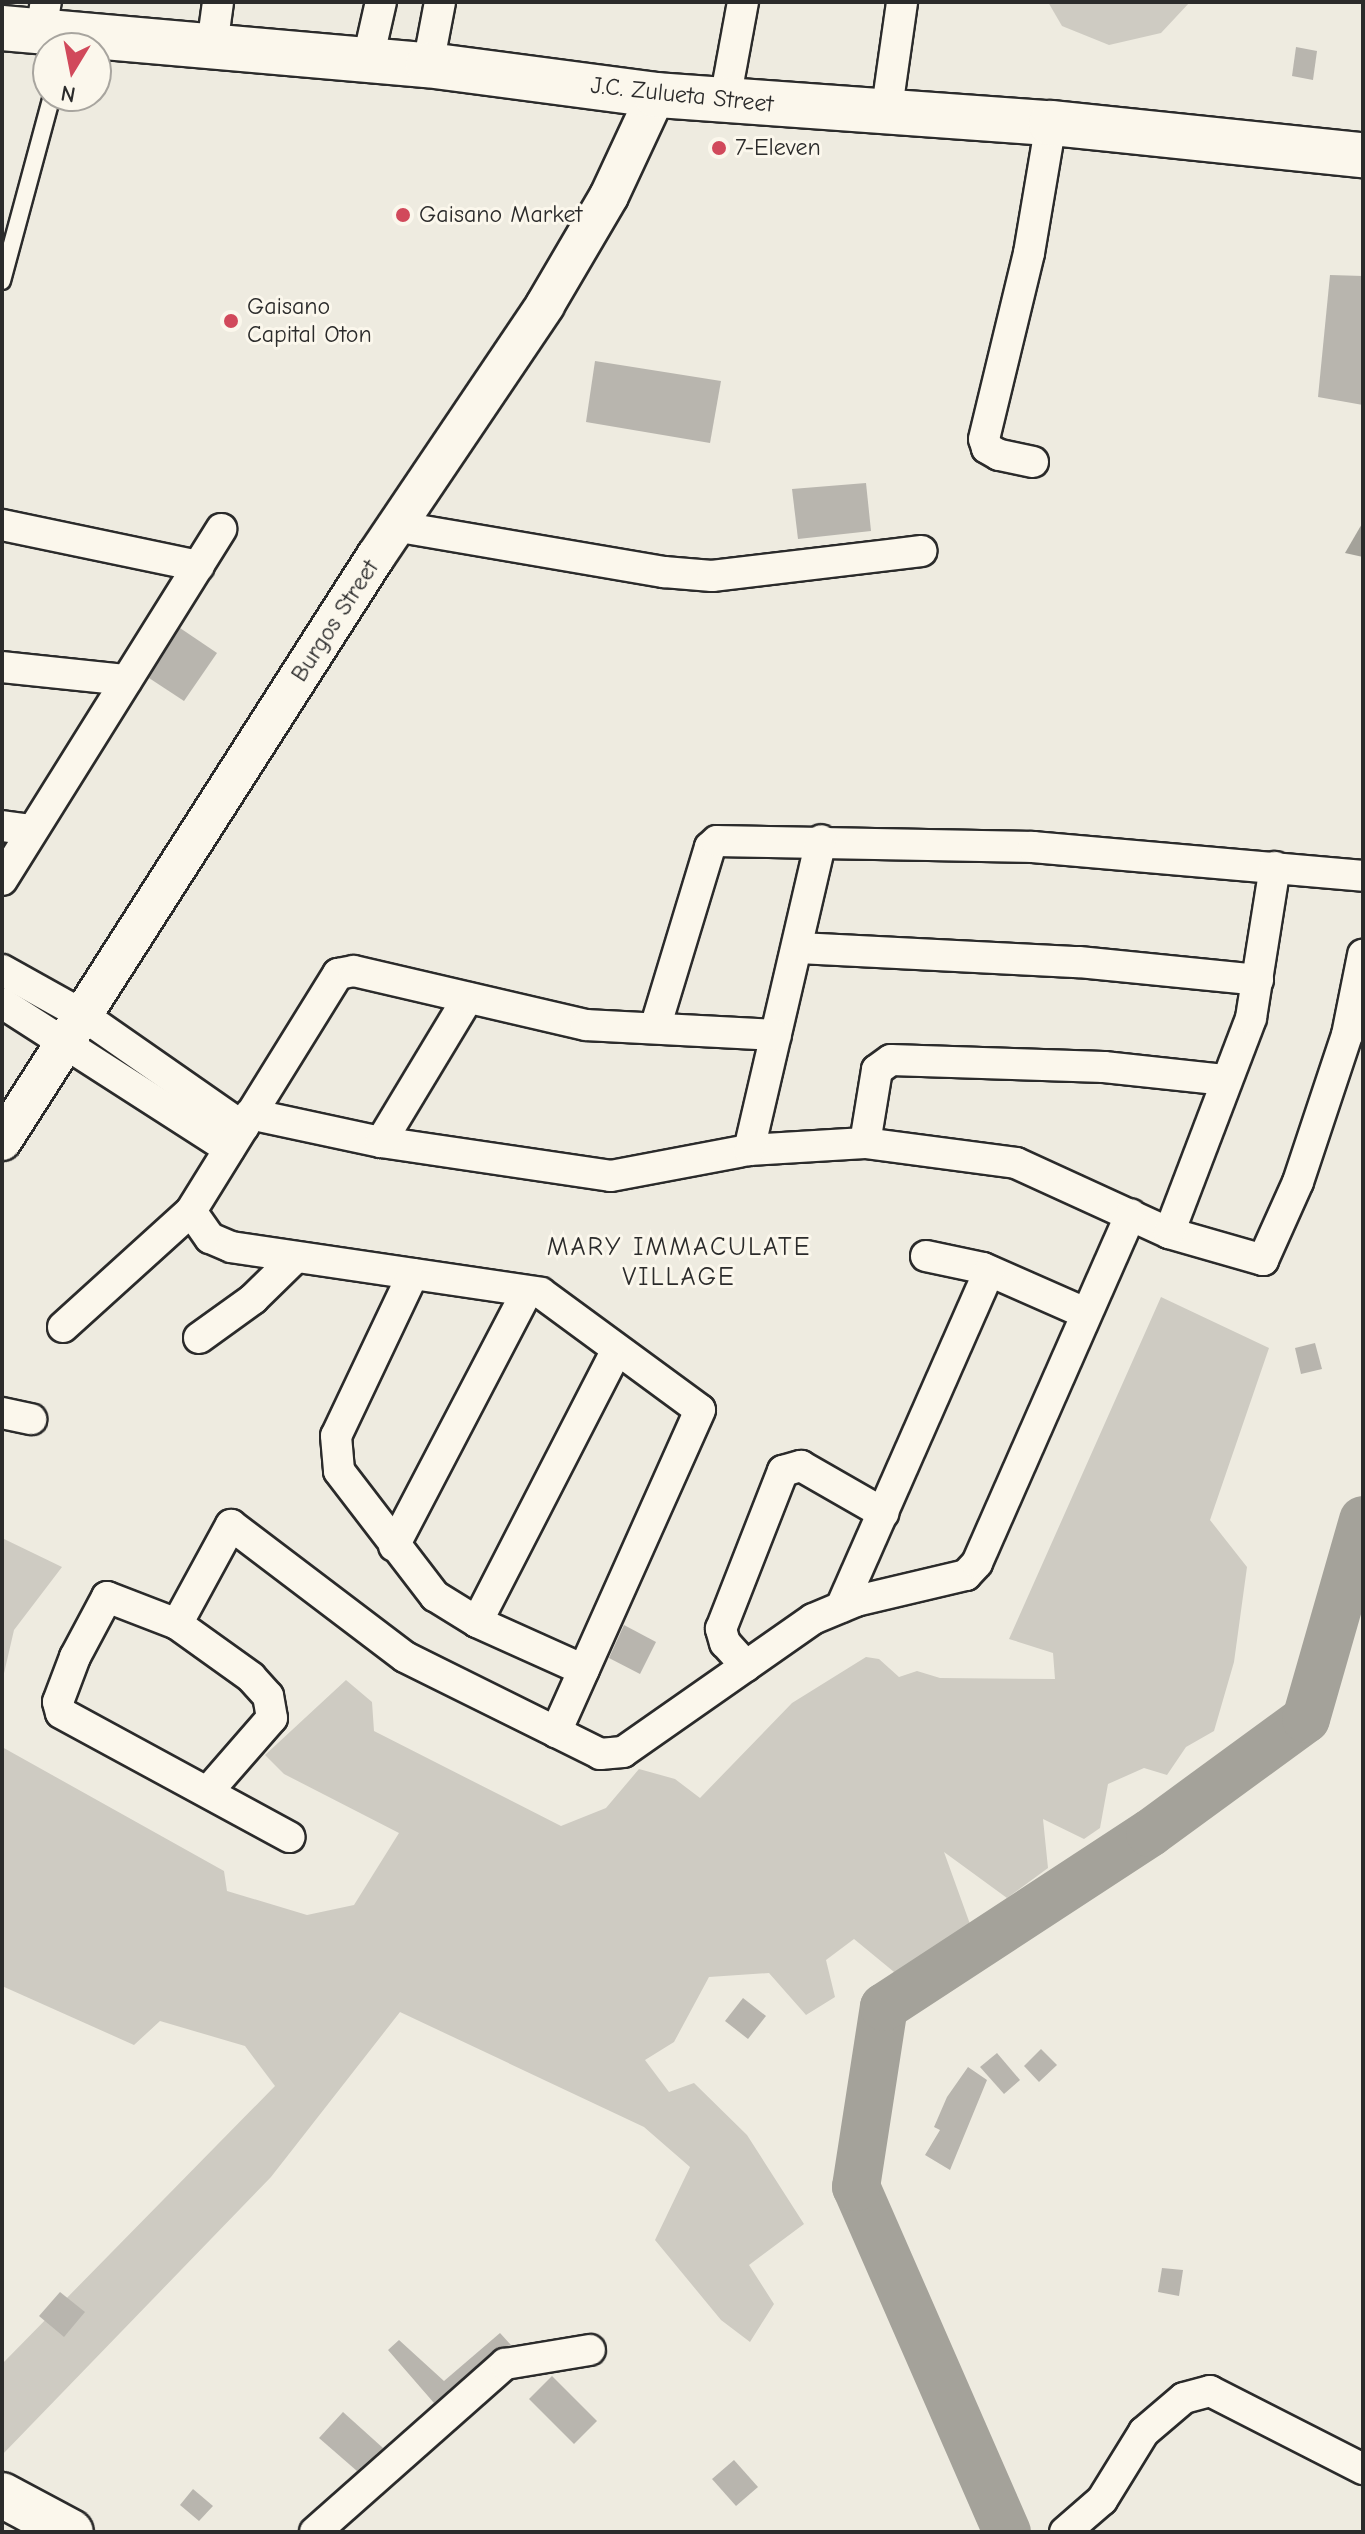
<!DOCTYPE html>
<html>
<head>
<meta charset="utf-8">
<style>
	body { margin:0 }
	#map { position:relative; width:1365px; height:2534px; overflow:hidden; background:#eeebe0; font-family:"Comic Neue",sans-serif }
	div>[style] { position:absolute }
	.green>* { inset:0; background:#cecbc2 }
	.water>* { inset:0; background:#a4a29a }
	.river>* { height:48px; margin:-24px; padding:0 24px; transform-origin:24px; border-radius:24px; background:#a4a29a }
	.building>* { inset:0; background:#b8b5ae }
	.roads { filter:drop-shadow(2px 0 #2b2b2b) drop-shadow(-2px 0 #2b2b2b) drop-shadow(0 2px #2b2b2b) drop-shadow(0 -2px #2b2b2b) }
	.service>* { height:16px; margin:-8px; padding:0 8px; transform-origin:8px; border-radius:8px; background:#fbf7ec }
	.minor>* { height:30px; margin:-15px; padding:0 15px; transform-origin:15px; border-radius:15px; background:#fbf7ec }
	.tertiary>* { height:38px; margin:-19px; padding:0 19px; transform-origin:19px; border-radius:19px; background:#fbf7ec }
	.secondary>* { height:44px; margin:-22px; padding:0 22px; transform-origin:22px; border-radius:22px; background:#fbf7ec }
	.primary>* { height:44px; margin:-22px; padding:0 22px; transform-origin:22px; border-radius:22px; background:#fbf7ec }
	.dots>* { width:22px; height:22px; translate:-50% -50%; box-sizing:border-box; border:4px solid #fbf7ec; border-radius:50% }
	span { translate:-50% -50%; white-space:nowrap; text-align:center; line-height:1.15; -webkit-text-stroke:6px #fbf7ec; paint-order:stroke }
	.street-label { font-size:24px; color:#2b2b2b }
	.poi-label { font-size:24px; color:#2b2b2b }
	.left { translate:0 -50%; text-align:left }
	.neighbourhood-label { font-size:26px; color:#2b2b2b; letter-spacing:2px }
	.frame { position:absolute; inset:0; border:4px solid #2b2b2b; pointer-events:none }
	.north { position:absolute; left:32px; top:32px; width:80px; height:80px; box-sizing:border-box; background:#fbf7ec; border:2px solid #a8a59f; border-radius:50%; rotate:190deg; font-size:22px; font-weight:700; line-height:32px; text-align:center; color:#2b2b2b }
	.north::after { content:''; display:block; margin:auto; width:28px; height:36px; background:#d1495b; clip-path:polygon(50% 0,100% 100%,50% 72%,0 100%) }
</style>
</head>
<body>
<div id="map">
	<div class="green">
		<i style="clip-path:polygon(1048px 2px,1190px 2px,1161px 33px,1109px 45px,1062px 26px)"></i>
		<i style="clip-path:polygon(1161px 1297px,1269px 1348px,1210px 1520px,1247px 1567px,1234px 1662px,1214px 1731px,1186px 1747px,1167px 1775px,1144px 1768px,1108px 1784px,1100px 1828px,1084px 1839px,1043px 1819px,1048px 1868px,1007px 1898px,944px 1852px,983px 1960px,922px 1995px,854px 1939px,826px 1960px,835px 1997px,806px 2015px,769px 1973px,709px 1977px,674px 2042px,645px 2060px,669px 2092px,694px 2083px,747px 2135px,804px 2224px,749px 2265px,774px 2304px,750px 2342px,721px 2320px,655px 2240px,690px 2167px,644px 2127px,400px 2012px,271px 2177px,2px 2455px,2px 2364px,275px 2086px,245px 2046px,160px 2021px,134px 2045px,2px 1986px,2px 1747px,224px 1871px,227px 1891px,307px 1915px,354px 1905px,399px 1833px,284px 1774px,265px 1755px,346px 1680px,372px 1702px,374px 1731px,561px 1826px,606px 1808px,639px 1769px,675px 1779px,700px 1798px,792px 1703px,866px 1657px,879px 1659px,899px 1677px,917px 1671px,940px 1678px,1055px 1679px,1053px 1653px,1009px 1639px)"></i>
		<i style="clip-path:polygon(2px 1538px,62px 1567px,14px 1630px,2px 1682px)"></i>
	</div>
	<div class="water">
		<i style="clip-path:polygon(1363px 522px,1363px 557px,1345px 553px)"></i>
	</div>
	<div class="river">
		<i style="left:1007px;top:2532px;width:377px;rotate:-113.6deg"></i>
		<i style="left:856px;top:2187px;width:182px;rotate:-81.2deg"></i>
		<i style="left:884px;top:2007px;width:318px;rotate:-33.2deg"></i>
		<i style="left:1150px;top:1833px;width:193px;rotate:-36.2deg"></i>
		<i style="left:1306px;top:1719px;width:207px;rotate:-74deg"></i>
	</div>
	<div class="building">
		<i style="clip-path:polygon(1296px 47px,1317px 51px,1313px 80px,1292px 76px)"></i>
		<i style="clip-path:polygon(1330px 275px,1363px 276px,1363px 405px,1318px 397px)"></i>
		<i style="clip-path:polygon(595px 361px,721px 381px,710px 443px,586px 422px)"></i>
		<i style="clip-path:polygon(866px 483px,871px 531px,798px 539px,792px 489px)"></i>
		<i style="clip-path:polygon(180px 628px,217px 653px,184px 701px,149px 678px)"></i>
		<i style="clip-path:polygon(1315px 1343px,1322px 1369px,1301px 1374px,1295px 1348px)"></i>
		<i style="clip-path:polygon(624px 1625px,656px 1642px,640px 1674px,609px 1658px)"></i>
		<i style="clip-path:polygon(743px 1998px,766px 2016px,748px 2039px,725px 2021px)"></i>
		<i style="clip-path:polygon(1041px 2049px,1057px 2065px,1039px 2082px,1024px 2066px)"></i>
		<i style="clip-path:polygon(997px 2053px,1020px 2080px,1004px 2094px,980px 2067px)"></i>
		<i style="clip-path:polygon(968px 2067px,987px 2080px,950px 2170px,925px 2155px,940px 2130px,934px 2127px,947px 2097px)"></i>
		<i style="clip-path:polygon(1162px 2268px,1183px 2270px,1179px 2296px,1158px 2292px)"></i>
		<i style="clip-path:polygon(60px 2292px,85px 2312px,64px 2337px,39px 2316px)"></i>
		<i style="clip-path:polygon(500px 2333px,511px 2345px,493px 2351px,434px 2403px,388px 2350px,399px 2340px,444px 2381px)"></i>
		<i style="clip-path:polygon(552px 2376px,597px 2421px,574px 2444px,529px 2399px)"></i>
		<i style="clip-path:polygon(343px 2412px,383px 2448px,357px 2471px,319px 2438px)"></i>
		<i style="clip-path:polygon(734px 2460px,758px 2487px,736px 2506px,712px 2479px)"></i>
		<i style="clip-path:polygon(193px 2489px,213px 2506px,199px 2521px,180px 2505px)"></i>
	</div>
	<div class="roads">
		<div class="service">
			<i style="left:2px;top:281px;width:192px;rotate:-74.9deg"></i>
		</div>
		<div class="minor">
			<i style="left:41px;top:32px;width:30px;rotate:-81deg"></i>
			<i style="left:212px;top:46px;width:44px;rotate:-82.2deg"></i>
			<i style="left:368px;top:59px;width:58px;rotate:-77.2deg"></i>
			<i style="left:428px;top:65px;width:64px;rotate:-79.2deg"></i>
			<i style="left:725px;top:100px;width:100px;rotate:-79.6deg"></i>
			<i style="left:886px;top:115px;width:114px;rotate:-81.9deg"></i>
			<i style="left:1033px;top:462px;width:35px;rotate:-168deg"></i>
			<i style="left:999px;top:455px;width:14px;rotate:-150deg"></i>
			<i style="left:987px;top:448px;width:9px;rotate:-108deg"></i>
			<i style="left:984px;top:439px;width:191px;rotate:-76.4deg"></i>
			<i style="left:1029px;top:253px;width:132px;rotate:-80.4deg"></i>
			<i style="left:2px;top:525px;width:201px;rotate:11.8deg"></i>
			<i style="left:400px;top:527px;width:268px;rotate:9.7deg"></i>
			<i style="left:664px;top:572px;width:48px;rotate:4.8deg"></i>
			<i style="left:712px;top:576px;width:211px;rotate:-6.8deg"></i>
			<i style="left:2px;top:667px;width:125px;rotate:6deg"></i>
			<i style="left:2px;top:826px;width:28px;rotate:8deg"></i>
			<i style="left:2px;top:880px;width:414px;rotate:-58deg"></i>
			<i style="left:799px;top:948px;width:280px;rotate:2.9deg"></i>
			<i style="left:1079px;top:962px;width:180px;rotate:5.7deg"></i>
			<i style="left:2px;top:970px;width:90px;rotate:29.1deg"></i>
			<i style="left:81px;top:1014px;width:198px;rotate:34.9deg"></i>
			<i style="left:2px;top:1003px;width:270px;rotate:32.7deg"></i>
			<i style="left:655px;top:1028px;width:189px;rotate:-73.1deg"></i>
			<i style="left:710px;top:847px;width:9px;rotate:-41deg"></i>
			<i style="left:717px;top:841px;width:316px;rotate:1.1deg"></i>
			<i style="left:1033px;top:847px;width:331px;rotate:5deg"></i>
			<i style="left:250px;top:1114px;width:134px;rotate:12.1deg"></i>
			<i style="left:381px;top:1142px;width:232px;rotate:8.4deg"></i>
			<i style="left:611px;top:1176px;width:140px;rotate:-10.7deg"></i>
			<i style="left:749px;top:1150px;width:116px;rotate:-3.5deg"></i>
			<i style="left:865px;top:1143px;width:152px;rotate:7.5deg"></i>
			<i style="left:1016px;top:1163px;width:168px;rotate:24.6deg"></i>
			<i style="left:1169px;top:1233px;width:98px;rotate:16deg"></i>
			<i style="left:1263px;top:1260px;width:85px;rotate:-65.8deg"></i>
			<i style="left:1298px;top:1182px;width:155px;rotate:-71.6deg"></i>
			<i style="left:1347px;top:1035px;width:82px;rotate:-78.7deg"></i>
			<i style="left:381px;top:1142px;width:168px;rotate:-58.9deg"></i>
			<i style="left:865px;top:1143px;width:74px;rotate:-80.7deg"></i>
			<i style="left:877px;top:1070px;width:17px;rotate:-36deg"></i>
			<i style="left:891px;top:1060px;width:213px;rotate:1.9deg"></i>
			<i style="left:1104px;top:1067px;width:123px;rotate:6.1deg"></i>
			<i style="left:749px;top:1150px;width:318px;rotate:-76.9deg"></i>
			<i style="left:191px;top:1211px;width:33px;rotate:55deg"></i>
			<i style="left:210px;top:1238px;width:23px;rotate:23deg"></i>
			<i style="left:231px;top:1247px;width:313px;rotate:8.4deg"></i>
			<i style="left:541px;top:1293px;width:197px;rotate:36.3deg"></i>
			<i style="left:700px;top:1410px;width:353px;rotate:114.1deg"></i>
			<i style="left:1169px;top:1233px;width:230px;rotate:-69.1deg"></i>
			<i style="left:1251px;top:1018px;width:153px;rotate:-81deg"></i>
			<i style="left:926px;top:1256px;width:58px;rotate:11.9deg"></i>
			<i style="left:983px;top:1268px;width:111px;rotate:23.8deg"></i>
			<i style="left:413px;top:1274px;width:179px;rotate:115.4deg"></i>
			<i style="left:336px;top:1436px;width:35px;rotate:85deg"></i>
			<i style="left:339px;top:1471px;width:158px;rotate:52.5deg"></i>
			<i style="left:435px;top:1596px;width:49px;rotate:31.8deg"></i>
			<i style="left:477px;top:1622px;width:117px;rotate:24.2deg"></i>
			<i style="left:63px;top:1327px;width:173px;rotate:-42.2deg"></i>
			<i style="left:191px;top:1211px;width:279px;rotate:-58.2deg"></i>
			<i style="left:338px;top:974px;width:16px;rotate:-11deg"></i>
			<i style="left:354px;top:971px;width:238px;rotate:13.1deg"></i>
			<i style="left:586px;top:1025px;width:190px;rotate:3deg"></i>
			<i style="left:199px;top:1338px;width:67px;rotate:-35.8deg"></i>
			<i style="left:253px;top:1299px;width:60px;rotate:-44.3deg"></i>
			<i style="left:2px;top:1413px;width:30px;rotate:12deg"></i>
			<i style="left:394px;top:1546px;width:287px;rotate:-62.4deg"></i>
			<i style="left:841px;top:1607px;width:367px;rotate:-66.2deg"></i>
			<i style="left:477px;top:1622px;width:306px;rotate:-62.8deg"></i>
			<i style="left:177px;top:1624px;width:113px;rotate:-61.4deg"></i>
			<i style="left:231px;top:1525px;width:218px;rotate:37.2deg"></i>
			<i style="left:405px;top:1657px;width:218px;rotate:26.4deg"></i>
			<i style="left:600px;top:1754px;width:23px;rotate:-5deg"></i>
			<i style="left:623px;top:1752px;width:232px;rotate:-35deg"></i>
			<i style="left:813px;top:1619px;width:47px;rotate:-22.7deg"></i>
			<i style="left:856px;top:1601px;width:113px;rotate:-13.3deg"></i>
			<i style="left:966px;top:1575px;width:16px;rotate:-47deg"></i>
			<i style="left:977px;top:1563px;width:381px;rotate:-66.2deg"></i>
			<i style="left:746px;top:1666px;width:31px;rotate:-132deg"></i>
			<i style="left:725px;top:1643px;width:15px;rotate:-106deg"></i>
			<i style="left:721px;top:1629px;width:170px;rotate:-68.6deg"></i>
			<i style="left:783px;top:1471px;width:19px;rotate:-16deg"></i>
			<i style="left:801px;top:1466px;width:95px;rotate:29.8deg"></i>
			<i style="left:210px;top:1789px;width:94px;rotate:-48.9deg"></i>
			<i style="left:272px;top:1718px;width:22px;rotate:-100deg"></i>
			<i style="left:268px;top:1696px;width:25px;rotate:-132deg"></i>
			<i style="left:251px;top:1677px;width:91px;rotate:-144.4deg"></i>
			<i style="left:177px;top:1624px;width:75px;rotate:-158.9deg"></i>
			<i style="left:107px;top:1597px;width:68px;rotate:118.1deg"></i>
			<i style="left:75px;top:1657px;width:48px;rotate:110.7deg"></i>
			<i style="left:58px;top:1702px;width:11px;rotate:75deg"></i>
			<i style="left:61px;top:1713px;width:260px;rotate:28.5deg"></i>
			<i style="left:315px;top:2532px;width:254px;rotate:-41.5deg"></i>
			<i style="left:505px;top:2364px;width:86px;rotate:-9.4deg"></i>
			<i style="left:1065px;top:2532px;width:49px;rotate:-40.9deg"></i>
			<i style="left:1102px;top:2500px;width:80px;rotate:-58.3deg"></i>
			<i style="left:1144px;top:2432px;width:52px;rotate:-40.4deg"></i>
			<i style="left:1184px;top:2398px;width:27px;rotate:-15deg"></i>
			<i style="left:1210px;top:2391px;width:172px;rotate:27deg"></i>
		</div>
		<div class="tertiary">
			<i style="left:2px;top:1141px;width:694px;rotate:-57.41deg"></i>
			<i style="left:376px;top:556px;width:303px;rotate:-56deg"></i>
			<i style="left:545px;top:305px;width:126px;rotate:-59.6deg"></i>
			<i style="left:609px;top:196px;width:111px;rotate:-65deg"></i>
		</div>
		<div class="secondary">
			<i style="left:2px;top:2495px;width:78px;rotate:28.2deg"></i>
		</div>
		<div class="primary">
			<i style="left:2px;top:28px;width:428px;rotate:5deg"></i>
			<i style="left:428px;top:65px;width:230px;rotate:7.5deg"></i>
			<i style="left:656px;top:95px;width:396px;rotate:4.1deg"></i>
			<i style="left:1051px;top:123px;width:314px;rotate:5.9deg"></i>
		</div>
	</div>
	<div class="dots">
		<i style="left:719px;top:148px;background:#d1495b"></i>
		<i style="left:403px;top:215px;background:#d1495b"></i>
		<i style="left:231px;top:321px;background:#d1495b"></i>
	</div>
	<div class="street-label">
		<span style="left:682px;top:95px;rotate:6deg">J.C. Zulueta Street</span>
		<span style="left:335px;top:621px;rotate:-57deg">Burgos Street</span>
	</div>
	<div class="poi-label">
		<span class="left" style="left:735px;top:148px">7-Eleven</span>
		<span class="left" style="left:419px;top:215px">Gaisano Market</span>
		<span class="left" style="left:247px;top:321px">Gaisano<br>Capital Oton</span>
	</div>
	<div class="neighbourhood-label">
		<span style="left:679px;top:1263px">MARY IMMACULATE<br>VILLAGE</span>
	</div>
	<div class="frame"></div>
	<div class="north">N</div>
</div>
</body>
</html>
